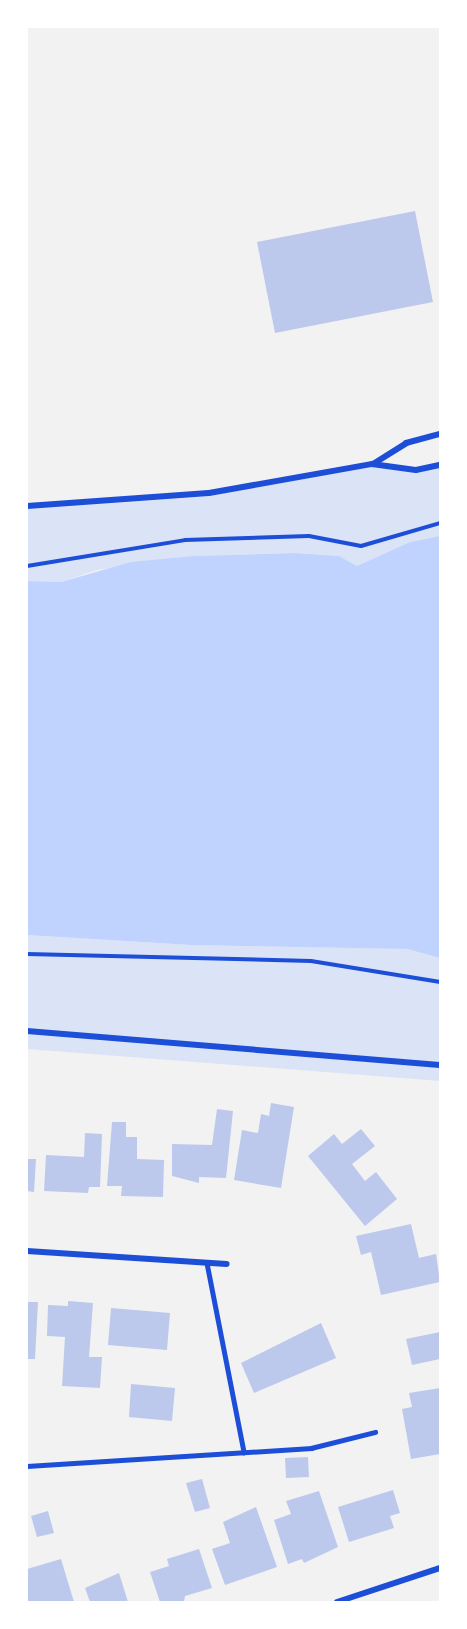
<!DOCTYPE html>
<html>
<head>
<meta charset="utf-8">
<style>
	body { margin:0 }
	#map { position:relative; width:467px; height:1629px; overflow:hidden; background:#f2f2f2; font-family:"Archivo Narrow",sans-serif }
	div>[style] { position:absolute }
	.green>* { inset:0; background:#dbe4f7 }
	.water>* { inset:0; background:#bfd3fe }
	.building>* { inset:0; background:#bdc9ec }
	.path>* { height:4px; margin:-2px; padding:0 2px; transform-origin:2px; border-radius:2px; background:#1d4ed8 }
	.service>* { height:4.5px; margin:-2.25px; padding:0 2.25px; transform-origin:2.25px; border-radius:2.25px; background:#1d4ed8 }
	.minor>* { height:6px; margin:-3px; padding:0 3px; transform-origin:3px; border-radius:3px; background:#1d4ed8 }
	span { translate:-50% -50%; white-space:nowrap; text-align:center; line-height:1.15; -webkit-text-stroke:4.5px #fff; paint-order:stroke }
	.frame { position:absolute; inset:0; border:28px solid #fff; pointer-events:none }
</style>
</head>
<body>
<div id="map">
	<div class="green">
		<i style="clip-path:polygon(372px 464px,416px 470px,440px 465px,440px 536px,410px 542px,357px 566px,339px 556px,295px 553px,194px 556px,97px 570px,61px 582px,27px 581px,27px 506px,154px 499px)"></i>
		<i style="clip-path:polygon(27px 935px,191px 945px,407px 949px,440px 958px,440px 1081px,27px 1049px)"></i>
	</div>
	<div class="water">
		<i style="clip-path:polygon(440px 536px,440px 958px,407px 949px,191px 945px,27px 935px,27px 581px,61px 582px,131px 562px,194px 556px,295px 553px,339px 556px,357px 566px,410px 542px)"></i>
	</div>
	<div class="building">
		<i style="clip-path:polygon(415px 211px,433px 302px,275px 333px,257px 242px)"></i>
		<i style="clip-path:polygon(271px 1103px,294px 1107px,281px 1188px,234px 1180px,242px 1130px,258px 1133px,261px 1114px,269px 1116px)"></i>
		<i style="clip-path:polygon(217px 1109px,233px 1111px,226px 1178px,199px 1177px,199px 1183px,172px 1176px,172px 1144px,212px 1145px)"></i>
		<i style="clip-path:polygon(112px 1122px,126px 1122px,126px 1137px,137px 1137px,137px 1159px,164px 1160px,163px 1197px,121px 1196px,122px 1186px,107px 1186px)"></i>
		<i style="clip-path:polygon(361px 1129px,375px 1146px,352px 1164px,365px 1181px,376px 1172px,397px 1199px,365px 1226px,308px 1156px,334px 1134px,342px 1144px)"></i>
		<i style="clip-path:polygon(85px 1133px,102px 1134px,100px 1187px,89px 1187px,88px 1193px,44px 1191px,46px 1155px,84px 1157px)"></i>
		<i style="clip-path:polygon(27px 1159px,36px 1159px,34px 1192px,27px 1191px)"></i>
		<i style="clip-path:polygon(411px 1224px,419px 1258px,436px 1254px,440px 1282px,381px 1295px,371px 1252px,361px 1255px,356px 1236px)"></i>
		<i style="clip-path:polygon(68px 1301px,93px 1303px,89px 1357px,102px 1357px,100px 1388px,62px 1386px,65px 1337px,47px 1336px,48px 1305px,68px 1306px)"></i>
		<i style="clip-path:polygon(27px 1302px,38px 1302px,35px 1359px,27px 1359px)"></i>
		<i style="clip-path:polygon(111px 1308px,170px 1313px,167px 1350px,108px 1345px)"></i>
		<i style="clip-path:polygon(321px 1323px,336px 1358px,254px 1393px,241px 1363px)"></i>
		<i style="clip-path:polygon(440px 1332px,440px 1359px,412px 1365px,406px 1339px)"></i>
		<i style="clip-path:polygon(131px 1384px,175px 1388px,172px 1421px,129px 1417px)"></i>
		<i style="clip-path:polygon(440px 1388px,440px 1454px,411px 1459px,402px 1409px,412px 1407px,409px 1393px)"></i>
		<i style="clip-path:polygon(308px 1457px,309px 1477px,286px 1478px,285px 1458px)"></i>
		<i style="clip-path:polygon(202px 1479px,210px 1508px,195px 1512px,186px 1483px)"></i>
		<i style="clip-path:polygon(393px 1490px,400px 1513px,390px 1516px,394px 1528px,349px 1542px,338px 1507px)"></i>
		<i style="clip-path:polygon(319px 1491px,338px 1547px,304px 1563px,302px 1559px,288px 1564px,274px 1520px,291px 1514px,286px 1501px)"></i>
		<i style="clip-path:polygon(256px 1507px,277px 1567px,225px 1585px,212px 1549px,230px 1543px,223px 1522px)"></i>
		<i style="clip-path:polygon(48px 1511px,54px 1533px,37px 1537px,31px 1516px)"></i>
		<i style="clip-path:polygon(199px 1549px,212px 1588px,185px 1596px,184px 1602px,160px 1602px,150px 1572px,169px 1566px,167px 1559px)"></i>
		<i style="clip-path:polygon(61px 1559px,74px 1602px,27px 1602px,27px 1569px)"></i>
		<i style="clip-path:polygon(119px 1573px,128px 1602px,90px 1602px,85px 1588px)"></i>
	</div>
	<div class="path">
		<i style="left:27px;top:566px;width:160px;rotate:-9.3deg"></i>
		<i style="left:185px;top:540px;width:124px;rotate:-1.8deg"></i>
		<i style="left:309px;top:536px;width:53px;rotate:10.9deg"></i>
		<i style="left:361px;top:546px;width:82px;rotate:-16.2deg"></i>
		<i style="left:27px;top:954px;width:284px;rotate:1.4deg"></i>
		<i style="left:311px;top:961px;width:131px;rotate:9.2deg"></i>
	</div>
	<div class="service">
		<i style="left:207px;top:1263px;width:193px;rotate:78.9deg"></i>
		<i style="left:27px;top:1466px;width:285px;rotate:-3.6deg"></i>
		<i style="left:311px;top:1448px;width:66px;rotate:-14deg"></i>
	</div>
	<div class="minor">
		<i style="left:373px;top:464px;width:39px;rotate:-32deg"></i>
		<i style="left:406px;top:443px;width:35px;rotate:-15deg"></i>
		<i style="left:27px;top:506px;width:182px;rotate:-4.1deg"></i>
		<i style="left:209px;top:493px;width:166px;rotate:-10.1deg"></i>
		<i style="left:372px;top:464px;width:44px;rotate:7.8deg"></i>
		<i style="left:416px;top:470px;width:25px;rotate:-12deg"></i>
		<i style="left:27px;top:1031px;width:414px;rotate:4.7deg"></i>
		<i style="left:27px;top:1251px;width:200px;rotate:3.7deg"></i>
		<i style="left:337px;top:1602px;width:108px;rotate:-18.3deg"></i>
	</div>
	<div class="frame"></div>
</div>
</body>
</html>
